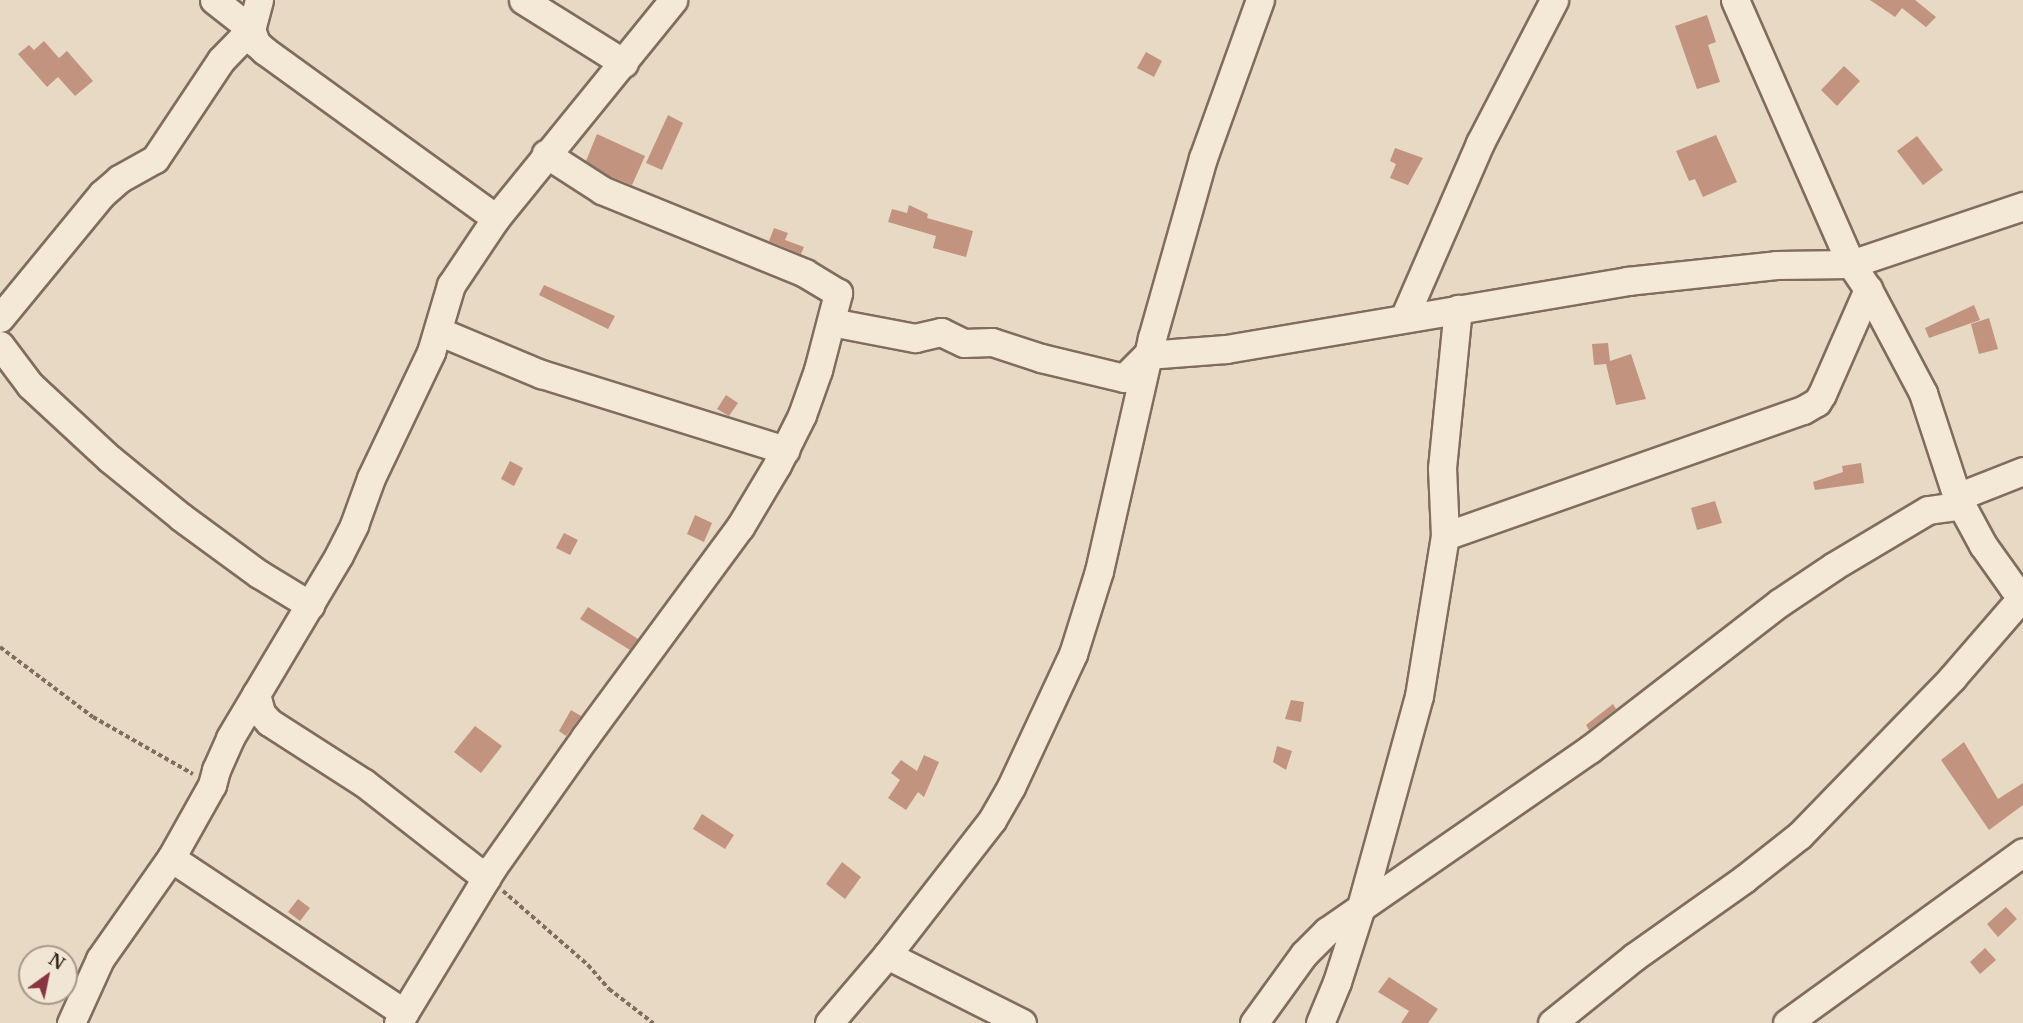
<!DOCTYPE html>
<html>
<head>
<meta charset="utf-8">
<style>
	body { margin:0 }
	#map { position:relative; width:2023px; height:1023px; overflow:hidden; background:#e8d9c4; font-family:"Libre Baskerville",serif }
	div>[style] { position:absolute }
	.building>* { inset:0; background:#c2937e }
	.path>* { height:4px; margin-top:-2px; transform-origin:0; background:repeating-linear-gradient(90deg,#816c5d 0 4.5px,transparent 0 7.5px) }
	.roads { filter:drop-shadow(2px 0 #816c5d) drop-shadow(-2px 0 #816c5d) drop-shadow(0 2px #816c5d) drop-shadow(0 -2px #816c5d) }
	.minor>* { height:27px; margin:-13.5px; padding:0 13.5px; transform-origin:13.5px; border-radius:13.5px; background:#f4e8d6 }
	span { translate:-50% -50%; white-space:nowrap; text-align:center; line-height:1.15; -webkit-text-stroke:6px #f1e5d3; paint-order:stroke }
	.north { position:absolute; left:18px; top:945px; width:60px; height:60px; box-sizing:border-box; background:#f1e5d3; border:2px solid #a5998b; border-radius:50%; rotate:33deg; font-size:16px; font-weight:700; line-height:24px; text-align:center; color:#33261f }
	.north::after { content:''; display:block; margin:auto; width:21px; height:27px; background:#89343e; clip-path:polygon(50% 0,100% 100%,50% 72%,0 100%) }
</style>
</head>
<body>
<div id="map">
	<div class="building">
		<i style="clip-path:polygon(1870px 0,1915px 0,1936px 17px,1926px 27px,1902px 8px,1895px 17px)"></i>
		<i style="clip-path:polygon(1707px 15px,1716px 42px,1708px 45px,1720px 82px,1697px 89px,1675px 26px)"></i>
		<i style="clip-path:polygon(44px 41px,59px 58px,67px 51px,93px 81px,75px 96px,58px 77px,47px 87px,18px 54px,29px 45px,34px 50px)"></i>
		<i style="clip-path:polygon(1146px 52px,1162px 61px,1154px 77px,1137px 68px)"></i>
		<i style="clip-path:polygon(1844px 66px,1860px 81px,1837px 106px,1821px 90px)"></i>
		<i style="clip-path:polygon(668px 115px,683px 123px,662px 170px,646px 163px)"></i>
		<i style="clip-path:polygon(597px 134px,645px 156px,632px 185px,609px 176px,586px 161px)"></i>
		<i style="clip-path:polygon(1716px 135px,1737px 182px,1703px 197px,1695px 179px,1689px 181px,1676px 151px)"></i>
		<i style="clip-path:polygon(1917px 136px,1943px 170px,1923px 185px,1897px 151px)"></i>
		<i style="clip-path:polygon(1395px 148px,1423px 158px,1408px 185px,1390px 178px,1396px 164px,1390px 161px)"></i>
		<i style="clip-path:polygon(909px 205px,928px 214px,927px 218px,973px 231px,966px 257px,933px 248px,936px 236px,888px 222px,892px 209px,907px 213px)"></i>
		<i style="clip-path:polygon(774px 228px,788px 233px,785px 240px,804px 247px,801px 254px,769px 241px)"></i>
		<i style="clip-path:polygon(544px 285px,615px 316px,608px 329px,539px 295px)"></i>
		<i style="clip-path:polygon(1974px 305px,1980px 320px,1929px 338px,1925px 328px)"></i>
		<i style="clip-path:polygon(1989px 318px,1998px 349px,1979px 354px,1971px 324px)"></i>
		<i style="clip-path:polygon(1608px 343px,1610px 361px,1631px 354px,1646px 399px,1616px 405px,1606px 364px,1594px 365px,1592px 344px)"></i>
		<i style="clip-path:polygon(726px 395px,738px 403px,729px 416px,717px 409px)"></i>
		<i style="clip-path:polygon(510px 461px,523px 468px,514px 486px,501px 479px)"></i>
		<i style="clip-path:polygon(1861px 463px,1864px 483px,1815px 490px,1813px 482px,1843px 472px,1842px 466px)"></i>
		<i style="clip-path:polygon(1715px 501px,1722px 523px,1697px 530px,1691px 508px)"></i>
		<i style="clip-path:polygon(695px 515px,712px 523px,704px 542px,687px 534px)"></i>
		<i style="clip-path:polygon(564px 533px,578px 540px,570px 555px,556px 548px)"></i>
		<i style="clip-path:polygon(588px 607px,638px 639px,630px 650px,580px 619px)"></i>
		<i style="clip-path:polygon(1291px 700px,1304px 702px,1301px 722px,1285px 719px)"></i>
		<i style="clip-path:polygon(1613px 704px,1616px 709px,1589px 730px,1586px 725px)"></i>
		<i style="clip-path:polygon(571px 710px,581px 716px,566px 736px,559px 731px)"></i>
		<i style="clip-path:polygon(475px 726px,502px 746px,481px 773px,454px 752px)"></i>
		<i style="clip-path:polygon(1964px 742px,1998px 799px,2023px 783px,2023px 805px,1989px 830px,1941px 760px)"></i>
		<i style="clip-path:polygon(1277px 746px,1292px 751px,1286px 770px,1273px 762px)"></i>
		<i style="clip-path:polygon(924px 755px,939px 762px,924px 797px,918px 792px,906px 810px,888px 798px,900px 780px,891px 773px,901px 760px,917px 771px)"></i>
		<i style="clip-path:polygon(702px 814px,734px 835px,725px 849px,693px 829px)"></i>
		<i style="clip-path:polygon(842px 862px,861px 877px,845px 899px,826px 884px)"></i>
		<i style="clip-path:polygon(298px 899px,310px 908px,300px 921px,288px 912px)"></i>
		<i style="clip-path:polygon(2006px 907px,2017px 919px,1998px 937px,1987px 924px)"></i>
		<i style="clip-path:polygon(1985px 948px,1996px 960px,1980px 974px,1970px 962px)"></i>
		<i style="clip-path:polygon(1389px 977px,1438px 1009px,1428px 1023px,1401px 1023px,1409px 1011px,1378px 992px)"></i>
	</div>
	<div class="path">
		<i style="left:0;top:647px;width:116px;rotate:37deg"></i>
		<i style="left:93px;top:717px;width:115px;rotate:29.7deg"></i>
		<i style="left:503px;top:891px;width:113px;rotate:41deg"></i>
		<i style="left:588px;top:965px;width:32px;rotate:49deg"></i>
		<i style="left:609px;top:989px;width:56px;rotate:37.7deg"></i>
	</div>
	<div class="roads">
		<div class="minor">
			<i style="left:259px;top:0;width:30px;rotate:105deg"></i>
			<i style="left:251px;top:29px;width:15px;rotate:70deg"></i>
			<i style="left:256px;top:43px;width:12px;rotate:42deg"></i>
			<i style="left:265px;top:51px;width:285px;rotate:35.9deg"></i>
			<i style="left:523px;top:0;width:119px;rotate:32deg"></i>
			<i style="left:1735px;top:0;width:288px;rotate:66.3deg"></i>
			<i style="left:1851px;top:264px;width:30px;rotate:56deg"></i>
			<i style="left:1868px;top:289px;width:118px;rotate:62.1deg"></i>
			<i style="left:1923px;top:393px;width:109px;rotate:71.9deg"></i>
			<i style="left:1957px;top:497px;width:55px;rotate:61.6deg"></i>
			<i style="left:1983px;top:545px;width:52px;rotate:54.5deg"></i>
			<i style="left:2013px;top:587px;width:13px;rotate:39deg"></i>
			<i style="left:0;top:318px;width:161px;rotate:-50.6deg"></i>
			<i style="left:102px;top:194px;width:23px;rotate:-41deg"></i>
			<i style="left:119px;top:179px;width:41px;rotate:-29.1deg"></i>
			<i style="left:155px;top:159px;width:119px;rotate:-56.3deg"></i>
			<i style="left:221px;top:60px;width:43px;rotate:-45.9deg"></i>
			<i style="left:251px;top:29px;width:47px;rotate:-141.9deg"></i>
			<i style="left:1404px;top:318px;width:191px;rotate:-66.5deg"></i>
			<i style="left:1480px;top:143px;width:161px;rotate:-62.6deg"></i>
			<i style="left:831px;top:322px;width:86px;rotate:10.8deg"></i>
			<i style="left:915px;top:338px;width:27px;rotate:-13deg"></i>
			<i style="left:941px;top:332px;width:25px;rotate:26deg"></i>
			<i style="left:964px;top:343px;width:28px;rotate:-2deg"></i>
			<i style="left:992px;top:342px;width:52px;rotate:18.1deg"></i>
			<i style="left:1041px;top:358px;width:85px;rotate:13.5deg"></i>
			<i style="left:1124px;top:378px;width:33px;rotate:-45deg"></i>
			<i style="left:1147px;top:355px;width:79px;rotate:-4.3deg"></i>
			<i style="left:1226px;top:349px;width:407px;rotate:-9.6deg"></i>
			<i style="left:1627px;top:281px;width:150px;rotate:-6.1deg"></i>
			<i style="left:1776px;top:265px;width:75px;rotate:-0.8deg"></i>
			<i style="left:1851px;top:264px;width:182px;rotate:-18.6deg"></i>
			<i style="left:438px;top:331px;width:112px;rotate:22.7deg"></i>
			<i style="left:541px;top:374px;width:256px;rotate:17.3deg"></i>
			<i style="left:0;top:345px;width:50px;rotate:53.1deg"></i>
			<i style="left:30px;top:385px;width:109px;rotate:42.8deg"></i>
			<i style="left:110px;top:459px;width:92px;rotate:39.2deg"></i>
			<i style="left:181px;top:517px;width:97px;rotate:36.2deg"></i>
			<i style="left:259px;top:574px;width:60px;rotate:31.3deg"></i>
			<i style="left:1957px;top:497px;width:71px;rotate:-21.5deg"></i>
			<i style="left:1445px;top:536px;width:380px;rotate:-19.4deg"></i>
			<i style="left:1803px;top:410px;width:16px;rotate:-30deg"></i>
			<i style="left:1817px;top:402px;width:9px;rotate:-58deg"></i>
			<i style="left:1822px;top:394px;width:115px;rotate:-66.3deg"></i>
			<i style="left:256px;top:694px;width:20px;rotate:75deg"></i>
			<i style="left:261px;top:713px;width:12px;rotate:48deg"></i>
			<i style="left:269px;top:722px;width:113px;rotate:32.7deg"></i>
			<i style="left:364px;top:783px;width:155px;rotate:37.9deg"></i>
			<i style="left:171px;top:858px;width:280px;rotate:33.6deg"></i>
			<i style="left:887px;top:955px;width:151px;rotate:26.7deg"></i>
			<i style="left:71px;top:1023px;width:70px;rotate:-65.6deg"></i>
			<i style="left:100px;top:959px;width:123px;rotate:-54.9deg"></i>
			<i style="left:171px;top:858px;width:84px;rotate:-60.7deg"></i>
			<i style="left:212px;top:785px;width:16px;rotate:-75deg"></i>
			<i style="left:216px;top:770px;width:35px;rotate:-66deg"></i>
			<i style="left:230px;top:738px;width:213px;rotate:-59.2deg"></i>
			<i style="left:339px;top:555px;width:34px;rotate:-63deg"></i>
			<i style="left:354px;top:525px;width:50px;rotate:-70.1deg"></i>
			<i style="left:371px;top:478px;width:140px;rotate:-64.5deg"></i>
			<i style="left:431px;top:352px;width:70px;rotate:-73.4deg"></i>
			<i style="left:451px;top:285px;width:81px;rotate:-56.1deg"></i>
			<i style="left:496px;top:218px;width:281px;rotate:-50.9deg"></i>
			<i style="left:398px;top:1023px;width:183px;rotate:-58.7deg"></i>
			<i style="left:493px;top:867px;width:159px;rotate:-54.7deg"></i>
			<i style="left:585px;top:737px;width:261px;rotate:-53.6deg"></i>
			<i style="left:740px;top:527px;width:72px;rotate:-59.2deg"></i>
			<i style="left:777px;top:465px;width:56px;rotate:-63.4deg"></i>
			<i style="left:802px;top:415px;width:48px;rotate:-70.4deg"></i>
			<i style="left:818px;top:370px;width:80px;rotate:-75.4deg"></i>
			<i style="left:838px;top:293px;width:39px;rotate:-149deg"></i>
			<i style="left:805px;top:273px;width:219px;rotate:-157.8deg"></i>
			<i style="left:602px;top:190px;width:67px;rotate:-147.3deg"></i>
			<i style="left:829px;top:1023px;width:89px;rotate:-49.5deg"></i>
			<i style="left:887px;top:955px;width:171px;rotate:-52.1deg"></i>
			<i style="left:992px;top:820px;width:38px;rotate:-60deg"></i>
			<i style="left:1011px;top:787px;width:147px;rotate:-65deg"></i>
			<i style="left:1073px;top:654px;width:87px;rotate:-72.6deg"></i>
			<i style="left:1099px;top:571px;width:239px;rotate:-77.2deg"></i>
			<i style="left:1152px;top:338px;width:187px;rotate:-74.2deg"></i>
			<i style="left:1203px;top:158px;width:168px;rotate:-70.2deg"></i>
			<i style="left:1254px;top:1023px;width:85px;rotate:-54.1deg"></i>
			<i style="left:1304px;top:954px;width:33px;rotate:-45deg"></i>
			<i style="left:1327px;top:931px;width:320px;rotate:-34.7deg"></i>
			<i style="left:1590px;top:749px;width:239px;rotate:-37.7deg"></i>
			<i style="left:1779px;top:603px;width:66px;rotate:-33.9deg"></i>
			<i style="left:1834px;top:566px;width:109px;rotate:-30.8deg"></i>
			<i style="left:1928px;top:510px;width:34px;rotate:-8deg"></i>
			<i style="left:1320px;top:1023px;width:44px;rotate:-67.5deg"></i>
			<i style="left:1337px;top:982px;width:76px;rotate:-72.3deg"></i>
			<i style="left:1360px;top:910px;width:222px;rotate:-74.6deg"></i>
			<i style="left:1419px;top:696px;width:162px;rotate:-80.8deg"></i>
			<i style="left:1445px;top:536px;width:68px;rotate:-92.5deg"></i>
			<i style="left:1442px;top:468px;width:160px;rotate:-84.3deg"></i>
			<i style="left:1552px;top:1023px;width:105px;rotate:-38.8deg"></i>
			<i style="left:1634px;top:957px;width:135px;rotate:-35.3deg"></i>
			<i style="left:1744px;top:879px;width:71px;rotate:-38.2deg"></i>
			<i style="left:1800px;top:835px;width:219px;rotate:-45.9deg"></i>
			<i style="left:1952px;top:678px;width:108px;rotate:-49.1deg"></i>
			<i style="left:1787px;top:1023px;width:291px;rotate:-35.9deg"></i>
		</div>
	</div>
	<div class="north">N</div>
</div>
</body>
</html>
